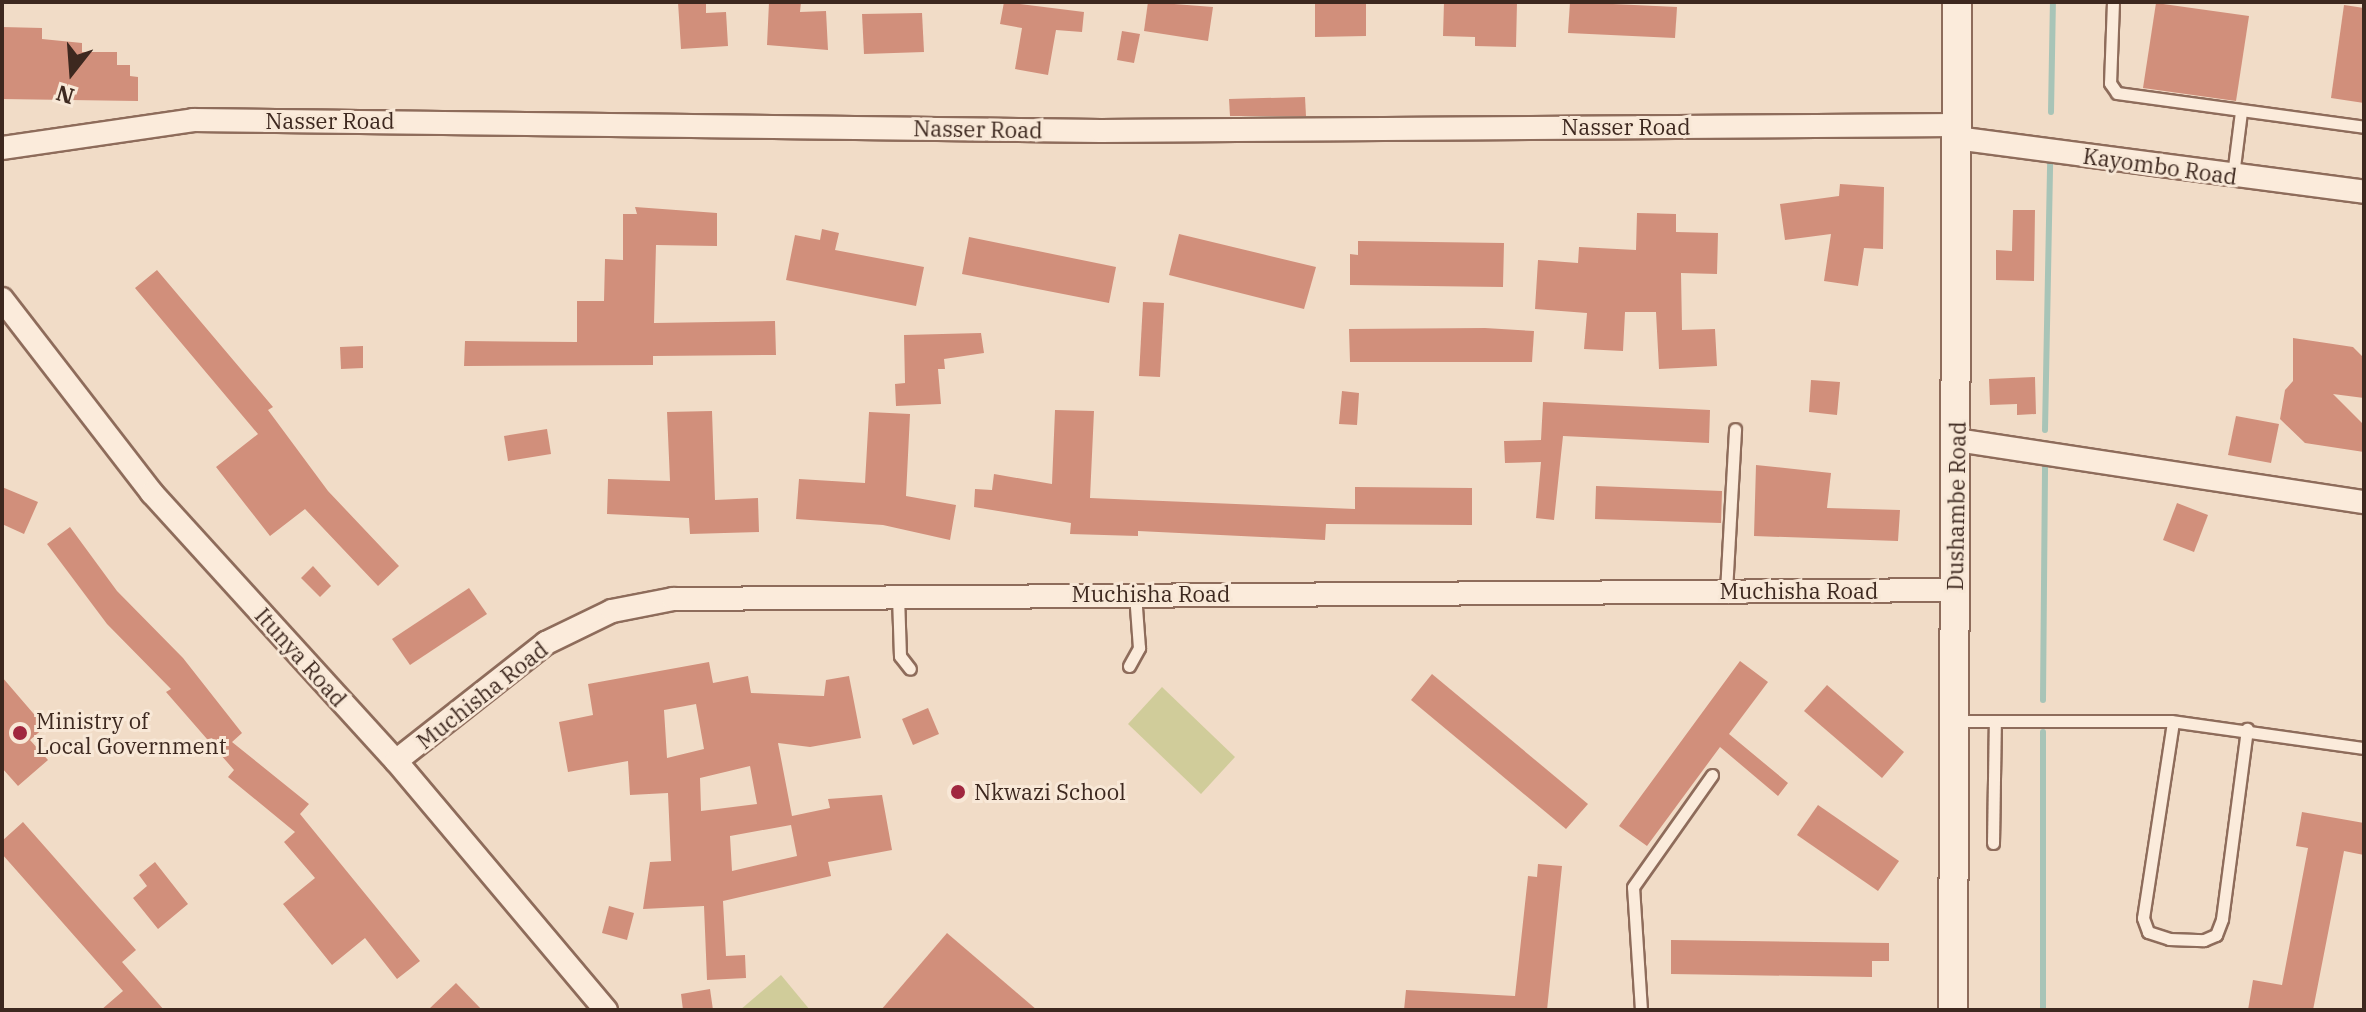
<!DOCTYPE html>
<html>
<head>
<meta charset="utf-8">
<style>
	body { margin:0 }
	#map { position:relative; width:2366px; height:1012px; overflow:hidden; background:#f1dcc7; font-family:"IBM Plex Serif",serif }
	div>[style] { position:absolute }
	.green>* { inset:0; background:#d0cc9a }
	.stream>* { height:6px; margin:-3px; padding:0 3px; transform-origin:3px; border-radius:3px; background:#a8c4b7 }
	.building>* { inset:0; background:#d18f7b }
	.roads { filter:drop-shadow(2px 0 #8e6c5b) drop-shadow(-2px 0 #8e6c5b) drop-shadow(0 2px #8e6c5b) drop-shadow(0 -2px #8e6c5b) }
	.service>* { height:11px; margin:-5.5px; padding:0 5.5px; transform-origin:5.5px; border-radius:5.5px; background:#fbebdb }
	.minor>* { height:22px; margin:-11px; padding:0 11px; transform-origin:11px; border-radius:11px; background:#fbebdb }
	.tertiary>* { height:28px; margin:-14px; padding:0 14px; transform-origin:14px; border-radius:14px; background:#fbebdb }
	.dots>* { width:22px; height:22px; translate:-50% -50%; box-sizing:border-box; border:4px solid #f8e8d7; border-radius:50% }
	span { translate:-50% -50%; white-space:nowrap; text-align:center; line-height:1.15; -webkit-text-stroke:6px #f8e8d7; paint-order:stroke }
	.street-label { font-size:22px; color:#3d281f }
	.poi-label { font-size:22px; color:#3d281f }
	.left { translate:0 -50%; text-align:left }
	.frame { position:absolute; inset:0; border:4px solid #3d281f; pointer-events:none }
	.north { position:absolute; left:32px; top:32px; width:80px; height:80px; -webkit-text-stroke:6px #f8e8d7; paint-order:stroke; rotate:197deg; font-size:22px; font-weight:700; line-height:32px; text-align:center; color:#3d281f }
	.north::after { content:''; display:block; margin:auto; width:28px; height:36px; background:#3d281f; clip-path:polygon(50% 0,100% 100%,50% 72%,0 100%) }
</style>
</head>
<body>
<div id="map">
	<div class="green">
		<i style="clip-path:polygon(1162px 687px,1235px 757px,1201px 794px,1128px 724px)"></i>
		<i style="clip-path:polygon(781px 975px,810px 1010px,740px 1010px)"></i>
	</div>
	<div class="stream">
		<i style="left:2051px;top:112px;width:110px;rotate:-89deg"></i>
		<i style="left:2045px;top:430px;width:269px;rotate:-88.9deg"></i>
		<i style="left:2043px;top:700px;width:234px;rotate:-89.5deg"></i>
		<i style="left:2043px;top:732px;width:278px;rotate:90deg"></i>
	</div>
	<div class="building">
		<i style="clip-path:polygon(678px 2px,706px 2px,706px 13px,726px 12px,728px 46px,681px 49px)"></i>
		<i style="clip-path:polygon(769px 2px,801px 2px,800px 12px,826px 11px,828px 50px,767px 45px)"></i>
		<i style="clip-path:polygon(1004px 2px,1084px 12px,1082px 32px,1056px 30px,1048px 75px,1015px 69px,1022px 28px,1000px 24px)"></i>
		<i style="clip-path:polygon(1148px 2px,1213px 7px,1208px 41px,1144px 31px)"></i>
		<i style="clip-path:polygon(1315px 2px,1366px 2px,1366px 36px,1315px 37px)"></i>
		<i style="clip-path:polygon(1444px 2px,1517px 2px,1516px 47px,1475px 46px,1475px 37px,1443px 36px)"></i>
		<i style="clip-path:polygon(1570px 2px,1677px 7px,1675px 38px,1568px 33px)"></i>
		<i style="clip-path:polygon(2156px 3px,2249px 16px,2236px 101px,2143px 88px)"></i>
		<i style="clip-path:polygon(2344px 5px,2364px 8px,2364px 103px,2331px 98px)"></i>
		<i style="clip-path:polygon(922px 13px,924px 52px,864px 54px,862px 14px)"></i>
		<i style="clip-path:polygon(2px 27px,42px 28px,42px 39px,82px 43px,82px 52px,117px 52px,117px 65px,130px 65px,130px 76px,138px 77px,138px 101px,2px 99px)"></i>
		<i style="clip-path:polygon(1122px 31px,1140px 34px,1134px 63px,1117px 60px)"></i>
		<i style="clip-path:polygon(1305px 97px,1306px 116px,1230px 116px,1229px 99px)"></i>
		<i style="clip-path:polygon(1840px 184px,1884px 187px,1883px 249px,1864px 248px,1858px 286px,1824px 281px,1831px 234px,1785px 240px,1780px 204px,1839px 196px)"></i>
		<i style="clip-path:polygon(635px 207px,717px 213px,717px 246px,656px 245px,654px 323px,775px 321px,776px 355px,653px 356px,653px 365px,464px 366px,465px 341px,577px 342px,577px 301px,604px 301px,605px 259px,623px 260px,623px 214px,637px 214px)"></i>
		<i style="clip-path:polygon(2013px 210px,2035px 210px,2034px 281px,1996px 280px,1996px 250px,2012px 251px)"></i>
		<i style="clip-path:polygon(1637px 213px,1676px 214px,1676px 232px,1718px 233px,1717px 274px,1681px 273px,1682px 330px,1715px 329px,1717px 366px,1659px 369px,1656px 312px,1625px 312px,1623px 351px,1584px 349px,1587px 313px,1535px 309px,1538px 260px,1578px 263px,1579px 247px,1636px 250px)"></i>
		<i style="clip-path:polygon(822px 229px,839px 233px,835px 250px,924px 267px,916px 306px,786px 280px,795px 235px,820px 240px)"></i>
		<i style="clip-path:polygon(1179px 234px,1316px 267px,1304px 309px,1169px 275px)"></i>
		<i style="clip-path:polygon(969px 237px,1116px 267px,1109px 303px,962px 274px)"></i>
		<i style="clip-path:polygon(1358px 241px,1504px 243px,1503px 287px,1350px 285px,1350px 254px,1358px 255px)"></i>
		<i style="clip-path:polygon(157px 270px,273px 407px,268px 410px,328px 491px,399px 566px,378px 586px,305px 509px,270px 536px,216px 467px,258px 434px,135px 288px)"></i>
		<i style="clip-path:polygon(1143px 302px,1164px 303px,1160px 377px,1139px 376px)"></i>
		<i style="clip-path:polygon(1485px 328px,1534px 331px,1532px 362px,1350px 362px,1349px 329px)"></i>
		<i style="clip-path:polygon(981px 333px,984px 353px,944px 359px,945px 369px,938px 369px,941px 404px,896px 406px,895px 384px,905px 383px,904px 335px)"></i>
		<i style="clip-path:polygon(2293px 338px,2353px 347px,2364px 358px,2364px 398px,2333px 394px,2364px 425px,2364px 452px,2305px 443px,2280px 419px,2285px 390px,2293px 381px)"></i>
		<i style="clip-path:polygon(363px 346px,363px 368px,341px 369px,340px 347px)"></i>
		<i style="clip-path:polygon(2035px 377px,2036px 414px,2017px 415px,2017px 404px,1990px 405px,1989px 379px)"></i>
		<i style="clip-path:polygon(1811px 380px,1840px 382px,1837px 415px,1809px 412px)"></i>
		<i style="clip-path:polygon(1342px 391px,1359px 393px,1357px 425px,1339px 424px)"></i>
		<i style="clip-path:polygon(1543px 402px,1710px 410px,1709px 443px,1563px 436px,1554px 520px,1536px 518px,1541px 462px,1505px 463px,1504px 441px,1541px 440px)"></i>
		<i style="clip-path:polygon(1055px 410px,1094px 411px,1090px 498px,1355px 509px,1355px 487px,1472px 488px,1472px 525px,1326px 524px,1325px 540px,1138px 531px,1138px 536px,1070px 534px,1071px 523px,974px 507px,975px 489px,992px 490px,994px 474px,1052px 484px)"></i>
		<i style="clip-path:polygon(712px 411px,715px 500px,758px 498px,759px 532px,690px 534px,689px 518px,607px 514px,608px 479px,670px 481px,667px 412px)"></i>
		<i style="clip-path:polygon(869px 412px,910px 414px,906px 496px,956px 505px,950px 540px,883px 525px,796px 519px,799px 479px,865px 483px)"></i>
		<i style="clip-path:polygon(2236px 416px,2279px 424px,2271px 463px,2228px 455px)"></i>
		<i style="clip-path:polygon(547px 429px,551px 454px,508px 461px,504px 436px)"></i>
		<i style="clip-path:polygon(1756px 465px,1831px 473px,1827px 508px,1900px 510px,1898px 541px,1754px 536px)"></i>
		<i style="clip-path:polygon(1596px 486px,1722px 491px,1721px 523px,1595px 519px)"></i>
		<i style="clip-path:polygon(2px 487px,38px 502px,24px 534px,2px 524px)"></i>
		<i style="clip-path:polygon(2177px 503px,2208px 515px,2194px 552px,2163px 540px)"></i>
		<i style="clip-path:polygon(70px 527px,117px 591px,183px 658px,242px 733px,232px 742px,309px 804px,300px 814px,420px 961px,397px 979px,365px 938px,332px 965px,283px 904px,315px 878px,284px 842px,295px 832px,228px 777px,234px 770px,166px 692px,171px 689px,107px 624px,47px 544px)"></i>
		<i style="clip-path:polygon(313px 566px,331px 586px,320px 597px,301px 578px)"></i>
		<i style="clip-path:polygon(469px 588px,487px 614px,410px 665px,392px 639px)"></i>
		<i style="clip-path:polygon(1740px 661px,1768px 682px,1729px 734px,1788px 783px,1778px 796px,1720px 747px,1647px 846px,1619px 826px)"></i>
		<i style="clip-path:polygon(evenodd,709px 662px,713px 683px,748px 676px,751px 693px,824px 696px,826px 680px,849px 676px,861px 738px,810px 747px,778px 743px,792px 816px,830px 808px,828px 799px,882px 795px,892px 850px,828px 862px,831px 876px,723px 901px,726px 956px,745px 955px,746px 978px,707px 980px,704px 906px,643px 909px,650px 862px,671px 861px,668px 793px,630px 795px,628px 761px,568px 772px,559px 722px,593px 715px,588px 684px,709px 662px,696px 704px,704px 749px,667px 758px,664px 710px,696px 704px,709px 662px,750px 766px,757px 804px,701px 811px,700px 778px,750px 766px,709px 662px,791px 825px,797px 856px,732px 871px,730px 836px,791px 825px)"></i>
		<i style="clip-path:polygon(1432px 674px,1588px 804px,1566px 829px,1411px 700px)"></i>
		<i style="clip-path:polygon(2px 677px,45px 727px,30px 740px,48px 760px,18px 786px,2px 768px)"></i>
		<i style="clip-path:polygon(1827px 685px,1904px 752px,1882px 778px,1804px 711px)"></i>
		<i style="clip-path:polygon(928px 708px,939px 734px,913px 745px,902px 719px)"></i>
		<i style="clip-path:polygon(1818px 805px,1899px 861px,1878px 891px,1797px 835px)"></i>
		<i style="clip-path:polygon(2302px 812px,2364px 823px,2364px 855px,2344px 851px,2313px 1010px,2248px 1010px,2253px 980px,2282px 985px,2308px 848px,2296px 846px)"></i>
		<i style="clip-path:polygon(23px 822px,136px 950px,122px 962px,164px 1010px,101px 1010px,123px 991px,2px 854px,2px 841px)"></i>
		<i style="clip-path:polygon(155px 862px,188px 904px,158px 929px,133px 898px,147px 886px,139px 875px)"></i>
		<i style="clip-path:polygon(1538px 864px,1562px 866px,1547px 1010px,1404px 1010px,1406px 990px,1515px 996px,1528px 876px,1537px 877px)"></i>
		<i style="clip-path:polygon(609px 906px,634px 913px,627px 940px,602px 933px)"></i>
		<i style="clip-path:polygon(947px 933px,1037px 1010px,881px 1010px)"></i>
		<i style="clip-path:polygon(1671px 940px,1889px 943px,1889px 961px,1872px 961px,1872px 977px,1671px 974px)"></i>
		<i style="clip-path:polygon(456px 983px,482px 1010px,428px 1010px)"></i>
		<i style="clip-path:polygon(710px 989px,713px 1010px,683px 1010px,681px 994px)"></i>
	</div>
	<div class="roads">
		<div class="service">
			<i style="left:2113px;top:2px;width:81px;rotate:92.1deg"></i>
			<i style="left:2110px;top:83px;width:12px;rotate:55deg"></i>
			<i style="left:2117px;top:93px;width:249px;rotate:7.8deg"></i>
			<i style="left:2233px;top:175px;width:64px;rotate:-82.8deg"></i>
			<i style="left:1726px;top:591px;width:162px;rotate:-86.8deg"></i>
			<i style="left:898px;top:596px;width:60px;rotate:88.1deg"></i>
			<i style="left:900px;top:656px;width:16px;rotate:52deg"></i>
			<i style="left:1129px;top:666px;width:21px;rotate:-61deg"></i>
			<i style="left:1139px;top:648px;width:54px;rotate:-94.2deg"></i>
			<i style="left:1954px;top:721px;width:217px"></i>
			<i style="left:2171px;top:721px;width:195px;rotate:8deg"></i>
			<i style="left:2173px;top:722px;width:198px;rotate:98.7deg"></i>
			<i style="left:2143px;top:918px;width:15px;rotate:70deg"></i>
			<i style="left:2148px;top:932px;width:22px;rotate:18deg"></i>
			<i style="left:2169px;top:939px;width:35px;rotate:2deg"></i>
			<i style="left:2204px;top:940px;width:13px;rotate:-23deg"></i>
			<i style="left:2216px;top:935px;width:17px;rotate:-69deg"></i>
			<i style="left:2222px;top:919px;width:192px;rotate:-82.5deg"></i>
			<i style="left:1993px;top:843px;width:121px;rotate:-89.1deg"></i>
			<i style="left:1641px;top:1010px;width:123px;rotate:-93.7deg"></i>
			<i style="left:1633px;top:887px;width:137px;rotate:-54.8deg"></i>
		</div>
		<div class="minor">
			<i style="left:1956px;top:138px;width:412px;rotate:7.5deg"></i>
			<i style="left:2px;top:148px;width:193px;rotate:-8.3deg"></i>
			<i style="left:193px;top:120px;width:908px;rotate:0.69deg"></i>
			<i style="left:1101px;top:131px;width:855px;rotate:-0.4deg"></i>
			<i style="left:2px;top:299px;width:245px;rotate:52.3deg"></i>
			<i style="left:152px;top:493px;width:362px;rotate:47.7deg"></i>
			<i style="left:396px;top:761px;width:326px;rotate:49.9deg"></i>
			<i style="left:1957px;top:440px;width:412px;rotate:8.7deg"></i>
			<i style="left:396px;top:761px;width:191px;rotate:-38.2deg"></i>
			<i style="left:546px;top:643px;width:73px;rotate:-25.9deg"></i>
			<i style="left:612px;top:611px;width:62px;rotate:-11.1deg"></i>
			<i style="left:673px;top:599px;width:1282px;rotate:-0.4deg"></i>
		</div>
		<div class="tertiary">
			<i style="left:1953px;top:1010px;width:1008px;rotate:-89.77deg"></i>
		</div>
	</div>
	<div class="dots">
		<i style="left:20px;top:733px;background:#a0273f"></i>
		<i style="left:958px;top:792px;background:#a0273f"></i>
	</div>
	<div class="street-label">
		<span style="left:330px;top:121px">Nasser Road</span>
		<span style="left:1626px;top:127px">Nasser Road</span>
		<span style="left:978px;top:129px;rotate:1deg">Nasser Road</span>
		<span style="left:2160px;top:166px;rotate:8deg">Kayombo Road</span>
		<span style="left:1956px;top:506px;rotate:-89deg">Dushambe Road</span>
		<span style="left:1799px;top:591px">Muchisha Road</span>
		<span style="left:1151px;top:594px">Muchisha Road</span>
		<span style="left:301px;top:657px;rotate:48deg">Itunya Road</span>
		<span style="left:482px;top:695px;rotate:-38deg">Muchisha Road</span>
	</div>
	<div class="poi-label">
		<span class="left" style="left:36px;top:733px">Ministry of<br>Local Government</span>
		<span class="left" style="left:974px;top:792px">Nkwazi School</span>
	</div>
	<div class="frame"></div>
	<div class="north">N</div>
</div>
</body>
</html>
